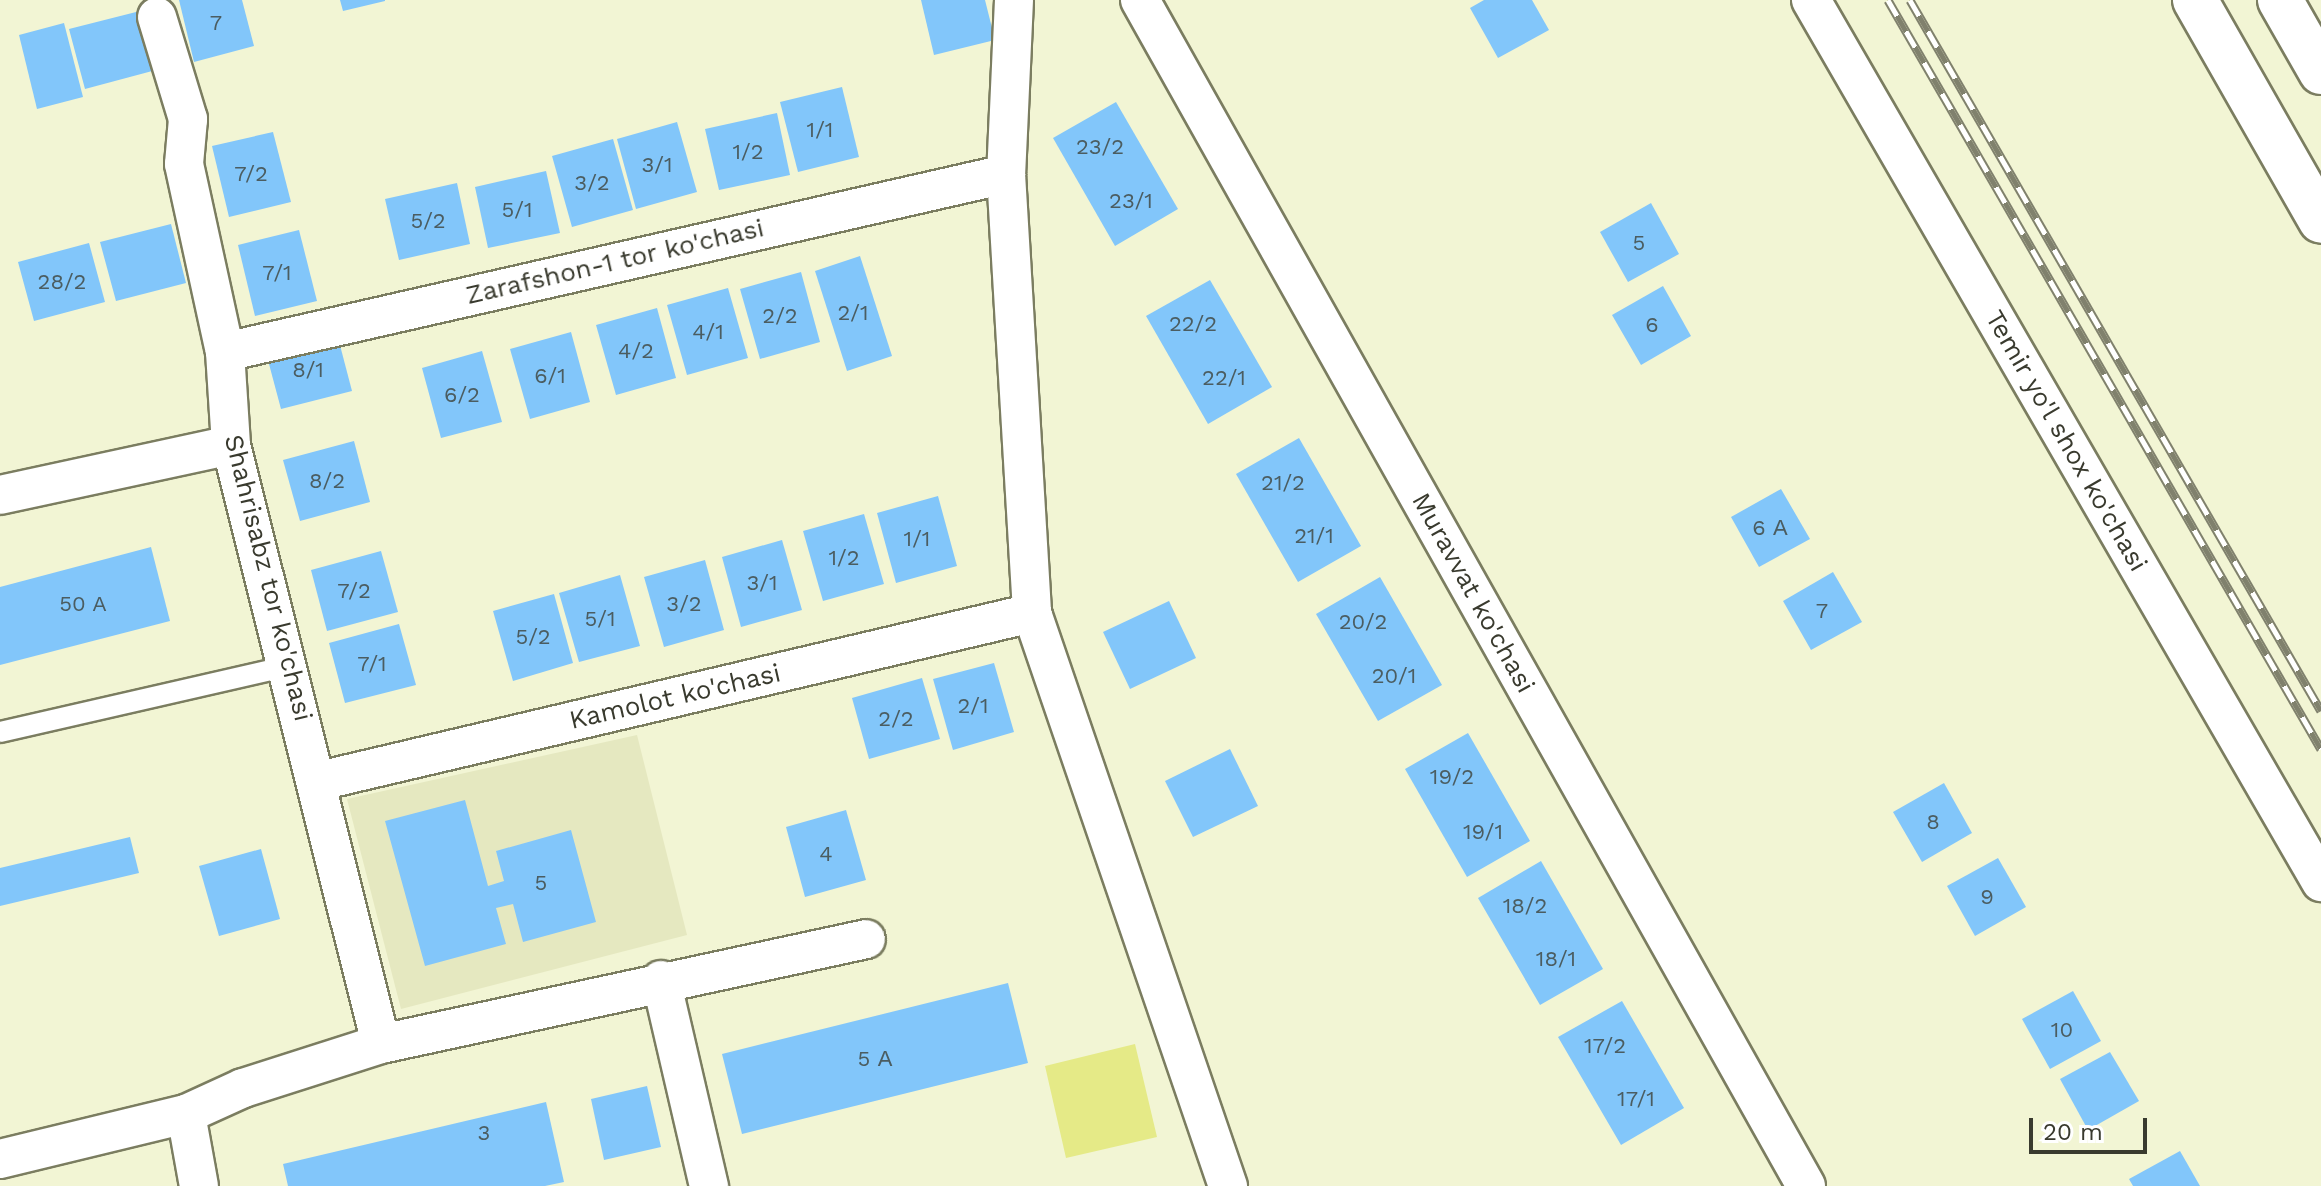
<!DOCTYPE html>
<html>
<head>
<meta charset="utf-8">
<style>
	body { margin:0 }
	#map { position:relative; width:2321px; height:1186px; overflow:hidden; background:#f2f5d4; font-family:"Work Sans",sans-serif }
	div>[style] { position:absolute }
	.built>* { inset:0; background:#e5e8c0 }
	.green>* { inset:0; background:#e5ea87 }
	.building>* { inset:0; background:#82c6fa }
	.roads { filter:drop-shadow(2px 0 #7b7d60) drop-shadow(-2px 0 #7b7d60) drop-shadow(0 2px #7b7d60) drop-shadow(0 -2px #7b7d60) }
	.service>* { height:20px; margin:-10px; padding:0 10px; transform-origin:10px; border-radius:10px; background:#fff }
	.minor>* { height:38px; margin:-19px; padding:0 19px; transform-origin:19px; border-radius:19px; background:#fff }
	.trunk>* { height:44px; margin:-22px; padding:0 22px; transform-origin:22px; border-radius:22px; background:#fff }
	.rail>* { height:9px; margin-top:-4.5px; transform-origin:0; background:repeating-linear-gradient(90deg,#fff 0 18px,#80816d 0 36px); box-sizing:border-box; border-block:2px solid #80816d }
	span { translate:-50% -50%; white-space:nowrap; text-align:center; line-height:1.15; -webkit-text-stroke:6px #fff; paint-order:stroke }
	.number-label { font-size:22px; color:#4b5d61 }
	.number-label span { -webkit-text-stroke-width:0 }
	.street-label { font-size:26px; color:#393a2e }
	.scale { position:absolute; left:2029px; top:1118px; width:118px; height:36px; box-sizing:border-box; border:4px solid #393a2e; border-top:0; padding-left:10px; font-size:24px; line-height:28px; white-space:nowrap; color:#393a2e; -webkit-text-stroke:6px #fff; paint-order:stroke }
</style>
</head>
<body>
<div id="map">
	<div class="built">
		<i style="clip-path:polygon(637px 735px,687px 935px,401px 1009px,347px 799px)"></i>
	</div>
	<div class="green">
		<i style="clip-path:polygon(1135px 1044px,1157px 1137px,1066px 1158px,1045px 1066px)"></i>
	</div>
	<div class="building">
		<i style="clip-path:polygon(179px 0,242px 0,254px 46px,194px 62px)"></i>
		<i style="clip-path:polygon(340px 0,385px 0,385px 1px,343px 11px)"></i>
		<i style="clip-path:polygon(921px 0,985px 0,995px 40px,934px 55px)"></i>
		<i style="clip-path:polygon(1484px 0,1532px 0,1549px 30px,1498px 58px,1470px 8px)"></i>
		<i style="clip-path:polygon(140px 11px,156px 70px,85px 89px,69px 29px)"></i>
		<i style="clip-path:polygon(64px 23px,83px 97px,37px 109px,19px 35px)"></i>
		<i style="clip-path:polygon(842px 87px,859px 157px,798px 172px,780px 102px)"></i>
		<i style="clip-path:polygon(1116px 102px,1178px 209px,1115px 246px,1053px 138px)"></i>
		<i style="clip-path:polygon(777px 113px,790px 175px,719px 190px,705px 129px)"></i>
		<i style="clip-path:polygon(677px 122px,697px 192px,636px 209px,617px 139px)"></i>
		<i style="clip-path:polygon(273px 132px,291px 202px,229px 217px,212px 146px)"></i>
		<i style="clip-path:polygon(613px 139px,633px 210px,572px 227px,552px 156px)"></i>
		<i style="clip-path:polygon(546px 171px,560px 233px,488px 248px,475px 187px)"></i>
		<i style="clip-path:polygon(457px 183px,470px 244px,399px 260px,385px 199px)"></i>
		<i style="clip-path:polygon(1651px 203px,1679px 254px,1628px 282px,1600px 232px)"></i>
		<i style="clip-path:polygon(171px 224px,186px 283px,116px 301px,100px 242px)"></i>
		<i style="clip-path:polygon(299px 230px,317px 301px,255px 316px,238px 245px)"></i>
		<i style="clip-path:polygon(89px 243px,105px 302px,34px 321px,18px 262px)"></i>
		<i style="clip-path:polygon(860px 256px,892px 356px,847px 371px,815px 271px)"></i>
		<i style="clip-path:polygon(801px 272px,820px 342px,760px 359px,740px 289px)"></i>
		<i style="clip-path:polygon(1210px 280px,1272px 387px,1208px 424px,1146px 316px)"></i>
		<i style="clip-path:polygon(1663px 286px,1691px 336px,1641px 365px,1612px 315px)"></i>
		<i style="clip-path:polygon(728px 288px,748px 358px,687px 375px,667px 305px)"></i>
		<i style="clip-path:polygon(657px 308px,676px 378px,616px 395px,596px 325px)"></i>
		<i style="clip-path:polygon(336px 330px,352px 391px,281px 409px,265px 349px)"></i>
		<i style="clip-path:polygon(571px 332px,590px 402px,530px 419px,510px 349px)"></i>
		<i style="clip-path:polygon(482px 351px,502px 422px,441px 438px,422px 368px)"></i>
		<i style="clip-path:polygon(1299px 438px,1361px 546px,1298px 582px,1236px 474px)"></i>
		<i style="clip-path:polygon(354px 441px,370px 502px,300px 521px,283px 460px)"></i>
		<i style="clip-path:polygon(1781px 489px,1810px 539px,1759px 567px,1731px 517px)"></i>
		<i style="clip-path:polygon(938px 496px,957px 566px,896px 583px,877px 513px)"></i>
		<i style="clip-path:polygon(864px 514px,884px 584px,823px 601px,803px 531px)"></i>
		<i style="clip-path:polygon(782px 540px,802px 610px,741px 627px,722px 557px)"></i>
		<i style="clip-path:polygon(151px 547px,170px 621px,0 665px,0 587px)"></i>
		<i style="clip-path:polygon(381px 551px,398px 612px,327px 631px,311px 570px)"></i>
		<i style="clip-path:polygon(705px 560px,724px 630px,664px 647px,644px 577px)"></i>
		<i style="clip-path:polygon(1833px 572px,1862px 622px,1811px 650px,1783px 601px)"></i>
		<i style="clip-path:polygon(620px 575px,640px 646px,579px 662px,559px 593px)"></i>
		<i style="clip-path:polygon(1380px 577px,1442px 685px,1378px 721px,1316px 614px)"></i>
		<i style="clip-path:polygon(554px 594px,573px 663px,513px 681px,493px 611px)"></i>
		<i style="clip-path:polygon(1169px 601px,1196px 658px,1130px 689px,1103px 632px)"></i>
		<i style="clip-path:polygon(399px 624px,416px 685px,345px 703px,329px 643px)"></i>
		<i style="clip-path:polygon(994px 663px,1014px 732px,953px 750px,933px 679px)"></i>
		<i style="clip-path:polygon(922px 678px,940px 739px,869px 759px,852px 698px)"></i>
		<i style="clip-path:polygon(1468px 733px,1530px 841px,1467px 877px,1405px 769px)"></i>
		<i style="clip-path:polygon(1230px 749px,1258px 806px,1193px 837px,1165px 781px)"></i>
		<i style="clip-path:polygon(1944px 783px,1972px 833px,1922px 862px,1893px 812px)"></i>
		<i style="clip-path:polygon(465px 800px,488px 886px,504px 881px,496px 851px,571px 830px,596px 922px,523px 942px,513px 904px,496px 908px,506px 944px,425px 966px,385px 821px)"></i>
		<i style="clip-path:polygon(846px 810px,866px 880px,805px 897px,786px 827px)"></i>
		<i style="clip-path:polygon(130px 837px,139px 873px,0 906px,0 868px)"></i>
		<i style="clip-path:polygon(261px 849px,280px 919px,219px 936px,199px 866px)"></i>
		<i style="clip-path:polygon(1998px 858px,2026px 907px,1975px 936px,1947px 886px)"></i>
		<i style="clip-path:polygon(1541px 861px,1603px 969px,1540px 1005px,1478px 898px)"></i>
		<i style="clip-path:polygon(1008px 983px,1028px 1063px,742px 1134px,722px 1054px)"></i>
		<i style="clip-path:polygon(2073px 991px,2101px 1041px,2050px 1069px,2022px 1019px)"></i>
		<i style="clip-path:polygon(1622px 1001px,1684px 1108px,1621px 1145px,1558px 1037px)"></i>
		<i style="clip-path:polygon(2110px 1052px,2139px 1101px,2088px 1130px,2060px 1079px)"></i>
		<i style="clip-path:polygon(647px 1086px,661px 1147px,604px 1160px,591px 1099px)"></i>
		<i style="clip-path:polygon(546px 1102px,564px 1182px,545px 1186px,288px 1186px,283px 1164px)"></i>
		<i style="clip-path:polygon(2180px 1151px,2200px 1186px,2133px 1186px,2129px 1179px)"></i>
	</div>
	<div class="roads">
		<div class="service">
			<i style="left:0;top:732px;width:296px;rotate:-12.9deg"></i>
		</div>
		<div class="minor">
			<i style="left:1014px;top:0;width:174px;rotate:92.6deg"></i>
			<i style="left:1006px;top:174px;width:440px;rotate:86.6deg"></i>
			<i style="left:1032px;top:613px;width:606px;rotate:71.12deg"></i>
			<i style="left:1140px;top:0;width:1360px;rotate:60.68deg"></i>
			<i style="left:1811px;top:0;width:1019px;rotate:59.96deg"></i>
			<i style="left:157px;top:17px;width:107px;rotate:73.1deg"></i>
			<i style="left:188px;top:119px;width:45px;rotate:95.1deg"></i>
			<i style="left:184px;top:164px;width:192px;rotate:77.7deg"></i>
			<i style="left:225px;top:352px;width:93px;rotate:86.3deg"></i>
			<i style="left:231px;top:445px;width:617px;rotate:75.94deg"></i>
			<i style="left:225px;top:352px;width:801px;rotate:-12.84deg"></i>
			<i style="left:0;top:495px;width:236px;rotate:-12.2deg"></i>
			<i style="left:319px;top:781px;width:733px;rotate:-13.26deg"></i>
			<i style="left:661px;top:980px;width:212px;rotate:76.9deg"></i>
			<i style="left:186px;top:1114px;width:73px;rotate:79.8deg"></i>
			<i style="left:0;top:1159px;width:191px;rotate:-13.6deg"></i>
			<i style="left:186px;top:1114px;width:63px;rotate:-24.5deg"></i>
			<i style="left:243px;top:1088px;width:145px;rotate:-17.7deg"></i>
			<i style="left:381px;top:1044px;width:496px;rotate:-12.2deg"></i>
		</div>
		<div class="trunk">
			<i style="left:2195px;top:0;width:254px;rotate:60.3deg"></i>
			<i style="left:2280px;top:0;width:83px;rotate:60.3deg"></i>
		</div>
	</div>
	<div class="rail">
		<i style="left:1888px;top:0;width:865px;rotate:59.97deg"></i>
		<i style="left:1910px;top:0;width:821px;rotate:59.97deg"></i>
	</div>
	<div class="number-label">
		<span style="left:216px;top:23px">7</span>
		<span style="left:820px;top:130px">1/1</span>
		<span style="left:1100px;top:147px">23/2</span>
		<span style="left:748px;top:152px">1/2</span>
		<span style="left:657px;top:165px">3/1</span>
		<span style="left:251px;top:174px">7/2</span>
		<span style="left:592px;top:183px">3/2</span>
		<span style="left:1131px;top:201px">23/1</span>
		<span style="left:517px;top:210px">5/1</span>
		<span style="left:428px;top:221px">5/2</span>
		<span style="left:1639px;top:243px">5</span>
		<span style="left:277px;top:273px">7/1</span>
		<span style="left:62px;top:282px">28/2</span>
		<span style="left:853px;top:313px">2/1</span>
		<span style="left:780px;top:316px">2/2</span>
		<span style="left:1193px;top:324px">22/2</span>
		<span style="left:1652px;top:325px">6</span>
		<span style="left:708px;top:332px">4/1</span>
		<span style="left:636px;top:351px">4/2</span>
		<span style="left:308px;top:370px">8/1</span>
		<span style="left:550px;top:376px">6/1</span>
		<span style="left:1224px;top:378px">22/1</span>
		<span style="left:462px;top:395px">6/2</span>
		<span style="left:327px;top:481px">8/2</span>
		<span style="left:1283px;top:483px">21/2</span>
		<span style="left:1770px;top:528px">6 А</span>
		<span style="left:1314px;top:536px">21/1</span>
		<span style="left:917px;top:539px">1/1</span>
		<span style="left:844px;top:558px">1/2</span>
		<span style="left:762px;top:583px">3/1</span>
		<span style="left:354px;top:591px">7/2</span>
		<span style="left:83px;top:604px">50 A</span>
		<span style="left:684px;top:604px">3/2</span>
		<span style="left:1822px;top:611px">7</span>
		<span style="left:600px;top:619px">5/1</span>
		<span style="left:1363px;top:622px">20/2</span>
		<span style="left:533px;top:637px">5/2</span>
		<span style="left:372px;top:664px">7/1</span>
		<span style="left:1394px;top:676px">20/1</span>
		<span style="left:973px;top:706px">2/1</span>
		<span style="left:896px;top:719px">2/2</span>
		<span style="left:1452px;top:777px">19/2</span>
		<span style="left:1933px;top:822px">8</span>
		<span style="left:1483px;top:832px">19/1</span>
		<span style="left:826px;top:854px">4</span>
		<span style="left:541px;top:883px">5</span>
		<span style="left:1987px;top:897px">9</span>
		<span style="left:1525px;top:906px">18/2</span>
		<span style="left:1556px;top:959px">18/1</span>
		<span style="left:2062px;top:1030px">10</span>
		<span style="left:1605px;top:1046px">17/2</span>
		<span style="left:875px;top:1059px">5 А</span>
		<span style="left:1636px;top:1099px">17/1</span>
		<span style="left:484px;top:1133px">3</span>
	</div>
	<div class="street-label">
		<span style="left:615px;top:262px;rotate:-13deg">Zarafshon-1 tor ko'chasi</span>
		<span style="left:2066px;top:441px;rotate:60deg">Temir yo'l shox ko'chasi</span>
		<span style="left:268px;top:578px;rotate:76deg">Shahrisabz tor ko'chasi</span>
		<span style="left:1473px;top:593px;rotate:61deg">Muravvat ko'chasi</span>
		<span style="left:675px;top:697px;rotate:-13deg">Kamolot ko'chasi</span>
	</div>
	<div class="scale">20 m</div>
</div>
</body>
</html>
